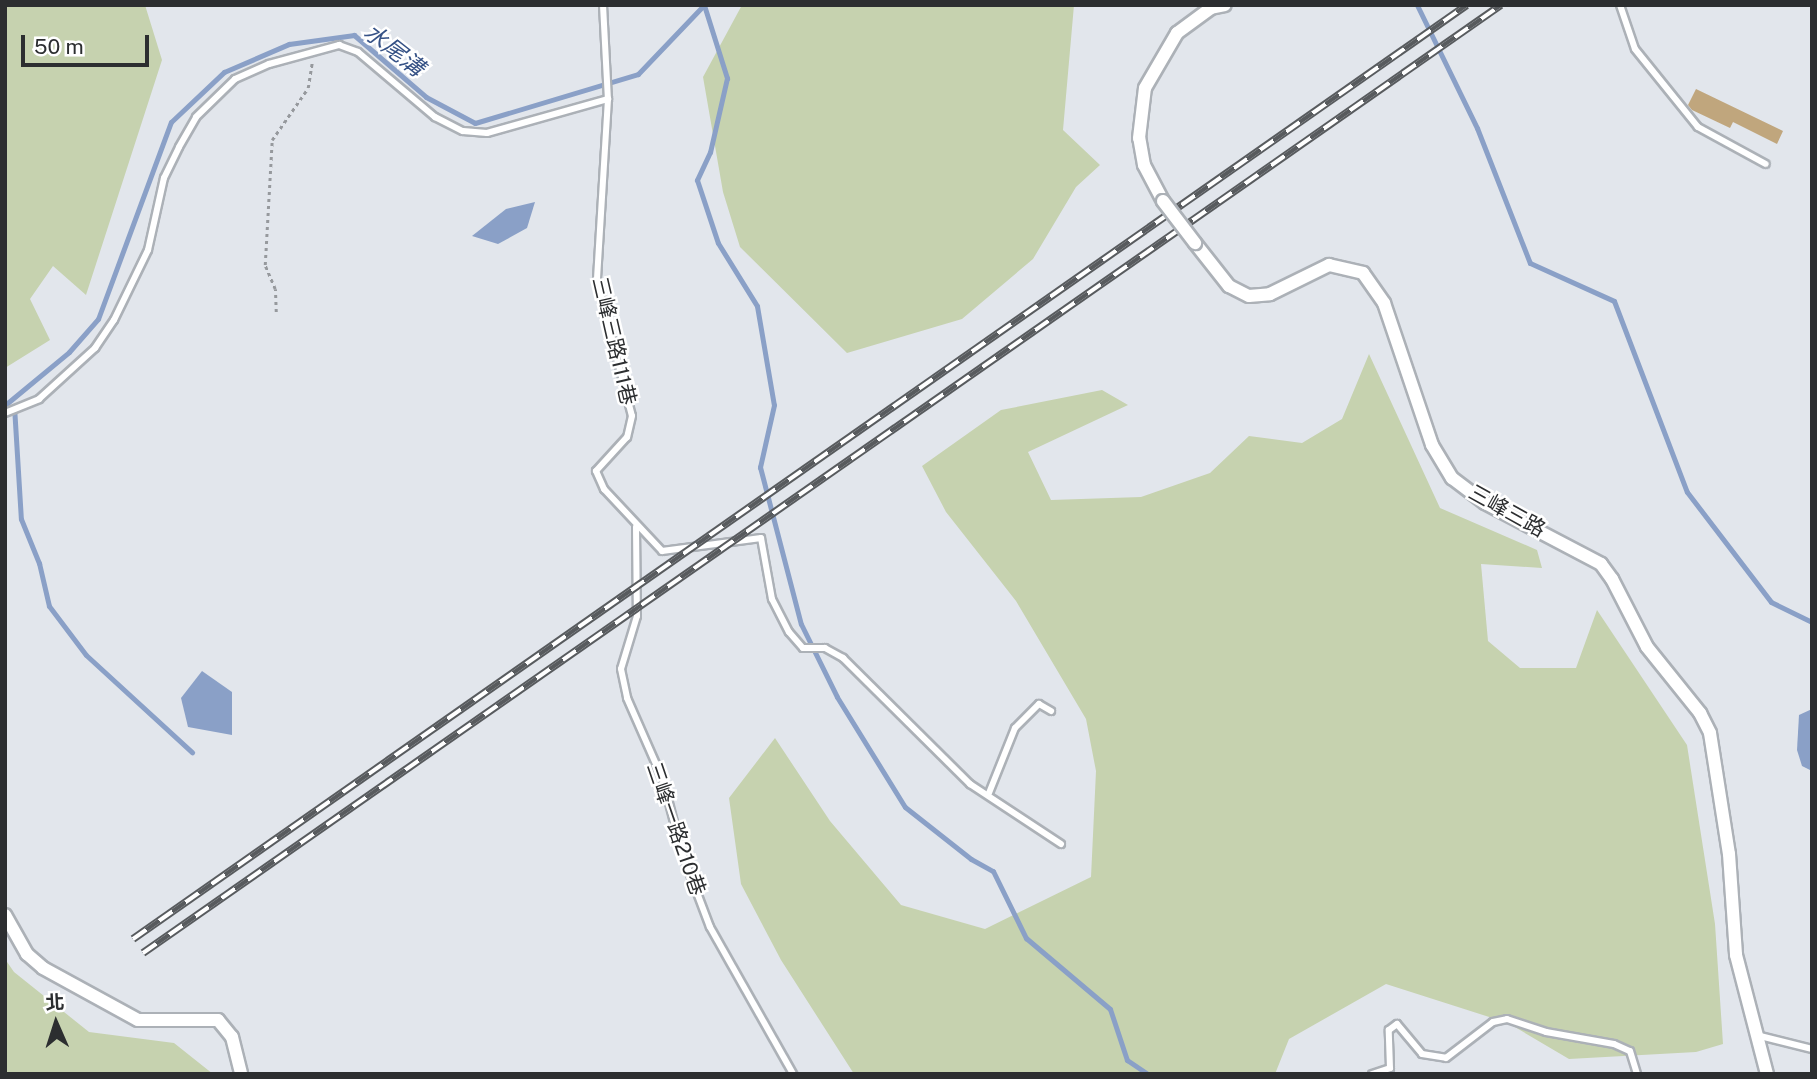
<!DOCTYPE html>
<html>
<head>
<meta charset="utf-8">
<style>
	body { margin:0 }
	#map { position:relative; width:1817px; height:1079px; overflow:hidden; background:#e2e6ec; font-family:"Public Sans","Noto Sans TC",sans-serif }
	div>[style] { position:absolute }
	.green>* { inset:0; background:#c6d2af }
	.water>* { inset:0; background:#8aa0c7 }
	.stream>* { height:5px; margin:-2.5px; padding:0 2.5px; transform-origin:2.5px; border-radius:2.5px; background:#8aa0c7 }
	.building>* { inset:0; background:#c0a67d }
	.path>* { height:2.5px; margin-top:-1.25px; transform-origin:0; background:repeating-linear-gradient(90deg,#96999d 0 3.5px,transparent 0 7px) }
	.roads { filter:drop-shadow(2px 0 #acb1b7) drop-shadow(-2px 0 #acb1b7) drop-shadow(0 2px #acb1b7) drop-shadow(0 -2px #acb1b7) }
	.service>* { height:6px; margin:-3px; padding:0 3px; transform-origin:3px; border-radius:3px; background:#fff }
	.minor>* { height:12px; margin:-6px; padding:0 6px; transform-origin:6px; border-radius:6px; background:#fff }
	.rail>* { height:8px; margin-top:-4px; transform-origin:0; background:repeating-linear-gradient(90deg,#fff 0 16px,#585b5e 0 32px); box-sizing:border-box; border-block:2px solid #585b5e }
	.bridges { filter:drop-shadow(2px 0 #acb1b7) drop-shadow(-2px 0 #acb1b7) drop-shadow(0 2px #acb1b7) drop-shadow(0 -2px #acb1b7) }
	.minor-bridge>* { height:12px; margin:-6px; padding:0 6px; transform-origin:6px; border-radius:6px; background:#fff }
	span { translate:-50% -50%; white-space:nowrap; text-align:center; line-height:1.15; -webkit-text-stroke:5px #fff; paint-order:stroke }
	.street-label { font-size:21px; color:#2c2e30 }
	.water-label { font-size:23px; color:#365286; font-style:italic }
	.frame { position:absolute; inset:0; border:7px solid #2c2e30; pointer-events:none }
	.north { position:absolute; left:21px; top:988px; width:70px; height:70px; -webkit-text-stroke:5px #fff; paint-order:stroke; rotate:357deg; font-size:19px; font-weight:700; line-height:28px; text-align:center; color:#2c2e30 }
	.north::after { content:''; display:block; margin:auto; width:24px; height:32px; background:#2c2e30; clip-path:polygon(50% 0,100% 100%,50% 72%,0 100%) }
	.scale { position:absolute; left:21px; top:35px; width:128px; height:32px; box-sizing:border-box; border:4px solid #2c2e30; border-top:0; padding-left:9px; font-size:21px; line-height:24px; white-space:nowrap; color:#2c2e30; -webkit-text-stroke:5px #fff; paint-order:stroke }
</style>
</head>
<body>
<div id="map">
	<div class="green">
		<i style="clip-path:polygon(5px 5px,145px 5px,162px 60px,86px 295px,53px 266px,30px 299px,50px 340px,5px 368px)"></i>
		<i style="clip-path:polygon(742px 5px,1074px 5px,1063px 130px,1100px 165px,1076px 187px,1033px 259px,962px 319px,847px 353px,740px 247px,723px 192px,703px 77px)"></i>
		<i style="clip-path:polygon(1369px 354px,1440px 508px,1537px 550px,1542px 568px,1481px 564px,1488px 641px,1520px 668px,1576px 668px,1597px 610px,1687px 745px,1715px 924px,1723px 1044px,1696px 1052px,1569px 1059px,1508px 1023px,1386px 984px,1289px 1039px,1275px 1074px,854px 1074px,781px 960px,741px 884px,729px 798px,775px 738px,830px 821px,901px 905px,985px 929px,1091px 877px,1096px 771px,1086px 719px,1016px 601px,946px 512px,922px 466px,1001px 410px,1102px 390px,1128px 405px,1028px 452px,1051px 500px,1141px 497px,1210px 473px,1249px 436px,1302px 443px,1342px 419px)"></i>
		<i style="clip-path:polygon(5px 959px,14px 972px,89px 1032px,174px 1043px,213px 1074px,5px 1074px)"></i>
	</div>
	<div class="water">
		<i style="clip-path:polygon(535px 202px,527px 228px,498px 244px,472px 236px,506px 209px)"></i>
		<i style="clip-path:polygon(202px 671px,232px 692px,232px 735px,188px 727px,181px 698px)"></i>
		<i style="clip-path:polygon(1812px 709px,1812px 771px,1802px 766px,1797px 750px,1799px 715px)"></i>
	</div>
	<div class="stream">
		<i style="left:704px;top:5px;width:77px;rotate:72.5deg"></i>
		<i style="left:727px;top:78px;width:76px;rotate:102.9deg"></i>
		<i style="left:710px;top:152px;width:31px;rotate:115deg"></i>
		<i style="left:697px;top:180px;width:66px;rotate:71.6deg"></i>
		<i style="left:718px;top:243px;width:74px;rotate:58.2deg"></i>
		<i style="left:757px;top:306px;width:100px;rotate:80.3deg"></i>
		<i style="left:774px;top:405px;width:64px;rotate:102.7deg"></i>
		<i style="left:760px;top:467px;width:162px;rotate:75.4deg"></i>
		<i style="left:801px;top:624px;width:81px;rotate:63.7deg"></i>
		<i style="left:837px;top:697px;width:129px;rotate:58.3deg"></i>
		<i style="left:905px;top:807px;width:84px;rotate:38.2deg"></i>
		<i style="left:971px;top:859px;width:25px;rotate:29deg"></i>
		<i style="left:993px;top:871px;width:75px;rotate:63.8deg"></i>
		<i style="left:1026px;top:938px;width:110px;rotate:40.2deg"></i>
		<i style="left:1110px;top:1009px;width:54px;rotate:71.6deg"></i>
		<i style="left:1127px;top:1060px;width:25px;rotate:34deg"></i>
		<i style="left:1417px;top:5px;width:137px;rotate:64deg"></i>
		<i style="left:1477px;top:128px;width:145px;rotate:68.6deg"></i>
		<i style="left:1530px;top:263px;width:92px;rotate:24.3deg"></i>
		<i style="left:1614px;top:301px;width:204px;rotate:69.1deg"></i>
		<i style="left:1687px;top:492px;width:138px;rotate:52.6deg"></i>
		<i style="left:1771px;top:602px;width:46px;rotate:26deg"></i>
		<i style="left:5px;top:405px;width:83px;rotate:-39.6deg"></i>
		<i style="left:69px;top:352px;width:44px;rotate:-48.7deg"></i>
		<i style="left:98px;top:319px;width:210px;rotate:-69.7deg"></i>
		<i style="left:171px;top:122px;width:73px;rotate:-43.3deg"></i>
		<i style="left:224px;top:72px;width:71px;rotate:-23.3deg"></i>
		<i style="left:289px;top:44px;width:66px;rotate:-7.9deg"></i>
		<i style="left:354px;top:35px;width:95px;rotate:40.7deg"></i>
		<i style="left:426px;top:97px;width:55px;rotate:28deg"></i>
		<i style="left:475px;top:123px;width:170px;rotate:-16.7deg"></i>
		<i style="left:638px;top:74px;width:95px;rotate:-46.3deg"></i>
		<i style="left:14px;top:406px;width:113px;rotate:86.5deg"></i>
		<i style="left:21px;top:519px;width:48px;rotate:67.8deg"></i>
		<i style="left:39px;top:563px;width:44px;rotate:76.9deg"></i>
		<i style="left:49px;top:606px;width:61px;rotate:52.9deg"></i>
		<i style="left:86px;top:655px;width:144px;rotate:42.5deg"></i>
	</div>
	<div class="building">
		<i style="clip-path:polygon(1696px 89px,1783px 131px,1777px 144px,1733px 122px,1730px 128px,1692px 110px,1688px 105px)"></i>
	</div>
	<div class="path">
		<i style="left:276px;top:312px;width:23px;rotate:-92deg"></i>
		<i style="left:275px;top:289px;width:26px;rotate:-113deg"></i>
		<i style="left:265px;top:265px;width:125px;rotate:-86.8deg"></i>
		<i style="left:272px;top:140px;width:63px;rotate:-55.3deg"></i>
		<i style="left:308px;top:88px;width:25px;rotate:-81deg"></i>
	</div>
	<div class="roads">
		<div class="service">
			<i style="left:603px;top:5px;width:94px;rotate:87deg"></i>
			<i style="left:608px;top:99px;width:181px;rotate:93.5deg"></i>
			<i style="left:597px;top:280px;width:140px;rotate:75.6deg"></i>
			<i style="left:632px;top:416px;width:22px;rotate:103deg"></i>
			<i style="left:627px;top:437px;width:46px;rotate:132.4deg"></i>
			<i style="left:596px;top:471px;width:20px;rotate:66deg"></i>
			<i style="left:604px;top:489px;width:85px;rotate:46.9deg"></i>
			<i style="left:662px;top:551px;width:100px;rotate:-7.5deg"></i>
			<i style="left:761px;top:538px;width:62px;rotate:79.8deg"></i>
			<i style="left:772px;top:599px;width:37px;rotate:63deg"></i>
			<i style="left:789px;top:632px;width:21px;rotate:49deg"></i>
			<i style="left:803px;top:648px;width:22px"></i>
			<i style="left:825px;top:648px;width:21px;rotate:29deg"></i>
			<i style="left:843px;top:658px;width:179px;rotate:44.8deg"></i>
			<i style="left:970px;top:784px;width:109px;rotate:33.4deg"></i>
			<i style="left:1620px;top:5px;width:46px;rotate:71.2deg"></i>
			<i style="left:1635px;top:49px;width:100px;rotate:51.1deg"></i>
			<i style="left:1698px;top:127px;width:77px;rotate:28.6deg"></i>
			<i style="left:5px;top:413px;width:37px;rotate:-22deg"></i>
			<i style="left:39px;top:399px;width:76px;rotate:-42.3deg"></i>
			<i style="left:95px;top:348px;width:34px;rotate:-56deg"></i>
			<i style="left:114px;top:320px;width:78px;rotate:-64.1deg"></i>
			<i style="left:148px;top:250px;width:74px;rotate:-77.5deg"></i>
			<i style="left:164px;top:178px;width:34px;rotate:-64deg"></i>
			<i style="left:179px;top:147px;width:34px;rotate:-60deg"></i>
			<i style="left:196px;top:117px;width:54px;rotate:-44.3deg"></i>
			<i style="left:235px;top:79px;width:37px;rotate:-24deg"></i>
			<i style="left:269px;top:64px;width:73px;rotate:-15.2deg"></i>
			<i style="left:339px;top:45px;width:20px;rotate:20deg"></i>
			<i style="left:358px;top:52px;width:101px;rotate:40.2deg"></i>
			<i style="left:435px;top:117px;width:31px;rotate:27deg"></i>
			<i style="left:463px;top:131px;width:24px;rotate:5deg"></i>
			<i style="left:487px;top:133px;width:126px;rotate:-15.7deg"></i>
			<i style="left:636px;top:527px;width:89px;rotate:89.4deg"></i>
			<i style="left:637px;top:616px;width:55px;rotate:106.8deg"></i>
			<i style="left:621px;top:669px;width:30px;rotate:78deg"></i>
			<i style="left:627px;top:698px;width:90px;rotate:66.3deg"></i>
			<i style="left:663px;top:780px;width:75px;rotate:75.4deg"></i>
			<i style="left:682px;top:853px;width:79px;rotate:69.3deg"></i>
			<i style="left:710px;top:927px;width:169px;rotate:60.5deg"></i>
			<i style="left:989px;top:793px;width:70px;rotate:-68.2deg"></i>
			<i style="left:1015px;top:728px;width:34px;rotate:-45deg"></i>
			<i style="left:1039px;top:704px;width:14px;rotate:30deg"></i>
			<i style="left:1756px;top:1035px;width:58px;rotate:14deg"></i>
			<i style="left:1372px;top:1074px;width:19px;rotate:-18deg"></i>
			<i style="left:1390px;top:1068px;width:38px;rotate:-92deg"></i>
			<i style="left:1389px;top:1030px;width:10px;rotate:-37deg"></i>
			<i style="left:1397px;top:1024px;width:39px;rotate:50deg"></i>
			<i style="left:1422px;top:1054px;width:24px;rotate:9deg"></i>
			<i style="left:1446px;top:1058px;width:59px;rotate:-37.5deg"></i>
			<i style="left:1493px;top:1022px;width:14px;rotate:-12deg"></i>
			<i style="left:1507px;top:1019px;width:41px;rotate:18.4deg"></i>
			<i style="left:1546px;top:1032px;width:69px;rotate:10deg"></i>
			<i style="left:1614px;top:1044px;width:17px;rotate:24deg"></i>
			<i style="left:1630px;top:1051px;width:24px;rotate:73deg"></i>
		</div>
		<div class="minor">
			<i style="left:1163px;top:201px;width:41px;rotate:-117.8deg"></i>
			<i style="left:1144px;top:165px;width:27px;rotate:-100deg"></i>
			<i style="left:1139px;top:138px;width:50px;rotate:-83.2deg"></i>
			<i style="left:1145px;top:88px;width:64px;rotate:-59.8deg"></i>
			<i style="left:1177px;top:33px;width:42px;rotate:-36.3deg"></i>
			<i style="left:1211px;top:8px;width:14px;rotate:-12deg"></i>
			<i style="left:1195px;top:243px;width:55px;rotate:51.7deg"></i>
			<i style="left:1229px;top:286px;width:22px;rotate:27deg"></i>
			<i style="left:1249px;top:296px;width:21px;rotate:-5deg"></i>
			<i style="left:1270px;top:294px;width:66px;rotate:-26.2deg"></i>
			<i style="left:1329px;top:265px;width:35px;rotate:13deg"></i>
			<i style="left:1363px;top:273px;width:37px;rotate:55deg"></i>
			<i style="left:1384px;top:303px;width:150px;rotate:71.3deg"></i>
			<i style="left:1432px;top:445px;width:39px;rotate:59deg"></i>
			<i style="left:1452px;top:478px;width:41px;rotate:37.1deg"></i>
			<i style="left:1485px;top:503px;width:131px;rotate:27.7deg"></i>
			<i style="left:1601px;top:564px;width:19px;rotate:54deg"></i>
			<i style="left:1612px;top:579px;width:76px;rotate:62.8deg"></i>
			<i style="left:1647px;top:647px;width:85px;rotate:51.2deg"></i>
			<i style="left:1700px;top:713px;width:22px;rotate:63deg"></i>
			<i style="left:1710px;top:733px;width:122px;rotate:81.1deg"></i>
			<i style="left:1729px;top:854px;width:101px;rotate:86deg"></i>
			<i style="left:1736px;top:955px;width:123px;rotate:75.4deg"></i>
			<i style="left:5px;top:915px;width:45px;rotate:60.6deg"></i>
			<i style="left:27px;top:954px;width:21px;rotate:41deg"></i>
			<i style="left:43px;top:968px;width:108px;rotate:28.7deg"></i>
			<i style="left:138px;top:1020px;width:80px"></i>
			<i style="left:218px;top:1020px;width:22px;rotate:51deg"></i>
			<i style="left:232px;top:1037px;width:38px;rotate:76deg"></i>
		</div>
	</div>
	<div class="rail">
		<i style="left:133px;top:939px;width:1628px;rotate:-35deg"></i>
		<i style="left:143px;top:953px;width:1656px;rotate:-34.92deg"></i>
	</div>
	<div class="bridges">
		<div class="minor-bridge">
			<i style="left:1163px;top:201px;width:53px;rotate:52.7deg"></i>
		</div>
	</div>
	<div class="street-label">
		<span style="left:614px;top:341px;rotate:77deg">三峰三路111巷</span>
		<span style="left:1507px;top:511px;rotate:29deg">三峰三路</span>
		<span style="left:676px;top:829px;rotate:71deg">三峰一路210巷</span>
	</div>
	<div class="water-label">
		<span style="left:394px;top:50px;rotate:38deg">水尾溝</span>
	</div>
	<div class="frame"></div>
	<div class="north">北</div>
	<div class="scale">50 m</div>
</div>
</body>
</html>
